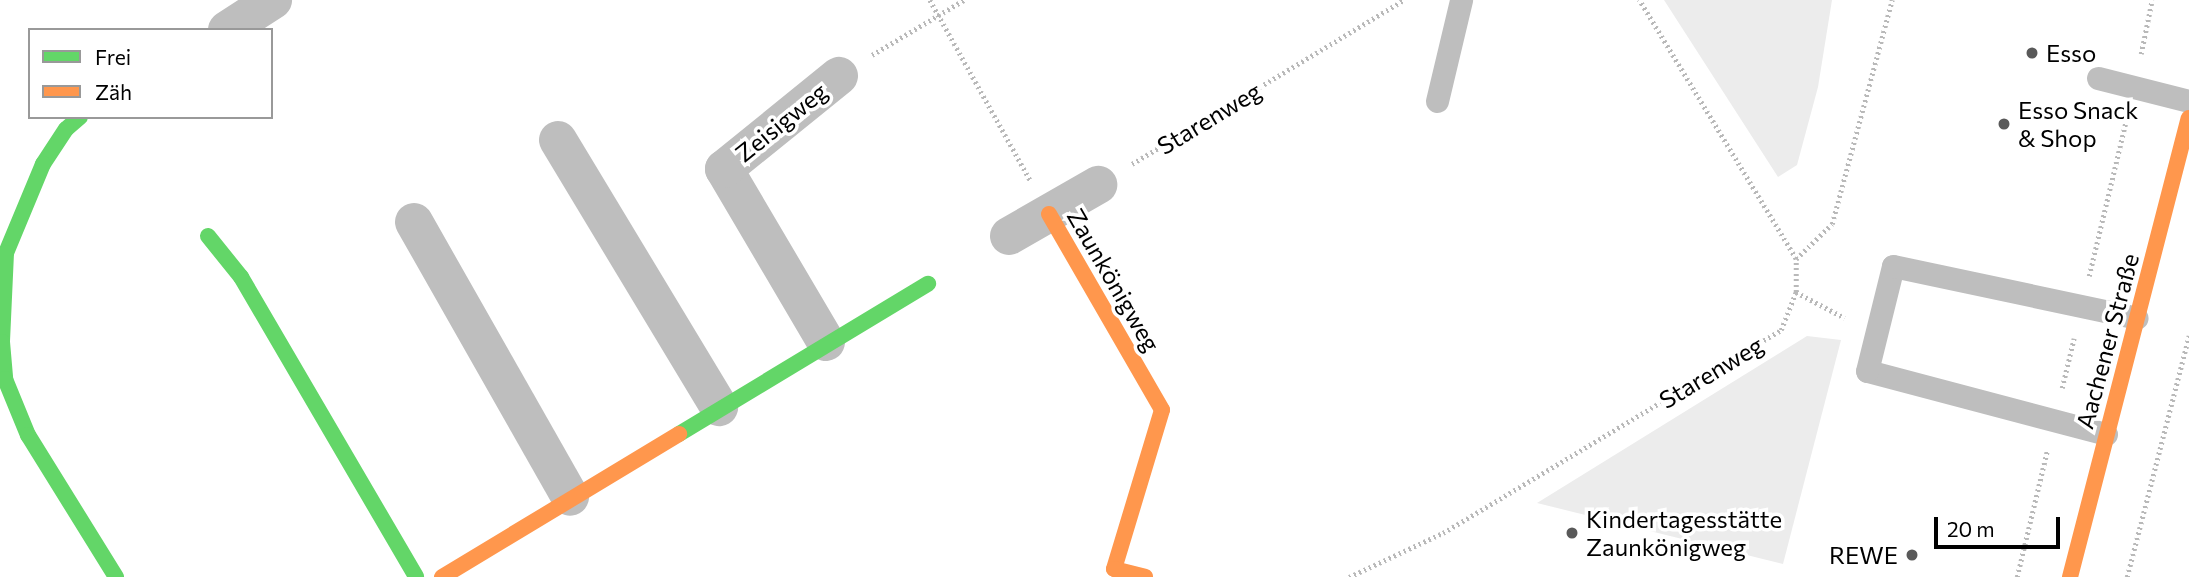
<!DOCTYPE html>
<html>
<head>
<meta charset="utf-8">
<style>
	body { margin:0 }
	#map { position:relative; width:2189px; height:577px; overflow:hidden; background:#fff; font-family:Commissioner,sans-serif }
	div>[style] { position:absolute }
	.green>* { inset:0; background:#ececec }
	.path>* { height:4.5px; margin-top:-2.25px; transform-origin:0; background:repeating-linear-gradient(90deg,#b9b9b9 0 2px,transparent 0 5.5px) }
	.lane>* { height:23px; margin:-11.5px; padding:0 11.5px; transform-origin:11.5px; border-radius:11.5px; background:#bebebe }
	.street>* { height:38px; margin:-19px; padding:0 19px; transform-origin:19px; border-radius:19px; background:#bebebe }
	.fast>* { height:16px; margin:-8px; padding:0 8px; transform-origin:8px; border-radius:8px; background:#63d668 }
	.slow>* { height:16px; margin:-8px; padding:0 8px; transform-origin:8px; border-radius:8px; background:#ff974d }
	.dots>* { width:19px; height:19px; translate:-50% -50%; box-sizing:border-box; border:4px solid #fff; border-radius:50% }
	span { translate:-50% -50%; white-space:nowrap; text-align:center; line-height:1.15; -webkit-text-stroke:7px #fff; paint-order:stroke }
	.poi-label { font-size:24px; color:#000 }
	.left { translate:0 -50%; text-align:left }
	.right { translate:-100% -50%; text-align:right }
	.street-label { font-size:24px; color:#000 }
	.legend { position:absolute; left:28px; top:28px; width:245px; height:91px; box-sizing:border-box; background:#fff; border:2px solid #999; margin:0; padding:9px 12px; list-style:none; font-size:21px; color:#000 }
	.legend li { display:flex; align-items:center; gap:14px; height:35px }
	.legend b { width:35px; border:2px solid #999 }
	.scale { position:absolute; left:1934px; top:517px; width:126px; height:32px; box-sizing:border-box; border:4px solid #000; border-top:0; padding-left:9px; font-size:21px; line-height:24px; white-space:nowrap; color:#000; -webkit-text-stroke:5px #fff; paint-order:stroke }
</style>
</head>
<body>
<div id="map">
	<div class="green">
		<i style="clip-path:polygon(1664px 0,1832px 0,1818px 87px,1797px 165px,1778px 177px)"></i>
		<i style="clip-path:polygon(1807px 336px,1841px 340px,1783px 564px,1537px 503px)"></i>
	</div>
	<div class="path">
		<i style="left:930px;top:0;width:206px;rotate:60.9deg"></i>
		<i style="left:2141px;top:54px;width:55px;rotate:-78.5deg"></i>
		<i style="left:872px;top:55px;width:107px;rotate:-30.9deg"></i>
		<i style="left:1132px;top:164px;width:318px;rotate:-31.1deg"></i>
		<i style="left:1796px;top:259px;width:50px;rotate:-44.2deg"></i>
		<i style="left:1832px;top:224px;width:232px;rotate:-75deg"></i>
		<i style="left:2089px;top:276px;width:163px;rotate:-76.6deg"></i>
		<i style="left:1796px;top:292px;width:55px;rotate:28deg"></i>
		<i style="left:2062px;top:388px;width:51px;rotate:-76.5deg"></i>
		<i style="left:1349px;top:577px;width:104px;rotate:-25.1deg"></i>
		<i style="left:1443px;top:533px;width:394px;rotate:-31deg"></i>
		<i style="left:1781px;top:330px;width:41px;rotate:-68.5deg"></i>
		<i style="left:1796px;top:292px;width:33px;rotate:-90deg"></i>
		<i style="left:1796px;top:259px;width:303px;rotate:-121.2deg"></i>
		<i style="left:2017px;top:577px;width:130px;rotate:-76.6deg"></i>
		<i style="left:2127px;top:577px;width:249px;rotate:-75.6deg"></i>
	</div>
	<div class="lane">
		<i style="left:2098px;top:78px;width:94px;rotate:14.2deg"></i>
		<i style="left:1437px;top:101px;width:104px;rotate:-76.6deg"></i>
		<i style="left:2106px;top:434px;width:247px;rotate:-165.2deg"></i>
		<i style="left:1867px;top:371px;width:108px;rotate:-76.1deg"></i>
		<i style="left:1893px;top:266px;width:249px;rotate:12deg"></i>
	</div>
	<div class="street">
		<i style="left:227px;top:30px;width:55px;rotate:-33.1deg"></i>
		<i style="left:558px;top:140px;width:312px;rotate:58.9deg"></i>
		<i style="left:414px;top:222px;width:316px;rotate:60.4deg"></i>
		<i style="left:1009px;top:236px;width:103px;rotate:-29.8deg"></i>
		<i style="left:826px;top:342px;width:201px;rotate:-120.5deg"></i>
		<i style="left:724px;top:169px;width:148px;rotate:-39deg"></i>
	</div>
	<div class="fast">
		<i style="left:80px;top:117px;width:18px;rotate:139deg"></i>
		<i style="left:66px;top:129px;width:42px;rotate:123.3deg"></i>
		<i style="left:43px;top:164px;width:96px;rotate:112.6deg"></i>
		<i style="left:6px;top:253px;width:89px;rotate:92.6deg"></i>
		<i style="left:2px;top:342px;width:37px;rotate:85deg"></i>
		<i style="left:5px;top:379px;width:61px;rotate:67.7deg"></i>
		<i style="left:28px;top:435px;width:167px;rotate:58.2deg"></i>
		<i style="left:208px;top:236px;width:53px;rotate:51.2deg"></i>
		<i style="left:241px;top:277px;width:347px;rotate:59.7deg"></i>
		<i style="left:679px;top:434px;width:291px;rotate:-31.1deg"></i>
	</div>
	<div class="slow">
		<i style="left:1049px;top:214px;width:226px;rotate:60deg"></i>
		<i style="left:1162px;top:410px;width:166px;rotate:106.8deg"></i>
		<i style="left:1114px;top:569px;width:32px;rotate:14deg"></i>
		<i style="left:442px;top:577px;width:277px;rotate:-31.1deg"></i>
		<i style="left:2070px;top:577px;width:474px;rotate:-75.5deg"></i>
	</div>
	<div class="dots">
		<i style="left:2032px;top:53px;background:#595959"></i>
		<i style="left:2004px;top:124px;background:#595959"></i>
		<i style="left:1572px;top:533px;background:#595959"></i>
		<i style="left:1912px;top:555px;background:#595959"></i>
	</div>
	<div class="poi-label">
		<span class="left" style="left:2046px;top:53px">Esso</span>
		<span class="left" style="left:2018px;top:124px">Esso Snack<br>&amp; Shop</span>
		<span class="left" style="left:1586px;top:533px">Kindertagesstätte<br>Zaunkönigweg</span>
		<span class="right" style="left:1898px;top:555px">REWE</span>
	</div>
	<div class="street-label">
		<span style="left:1209px;top:118px;rotate:-31deg">Starenweg</span>
		<span style="left:781px;top:122px;rotate:-39deg">Zeisigweg</span>
		<span style="left:1114px;top:280px;rotate:60deg">Zaunkönigweg</span>
		<span style="left:2107px;top:341px;rotate:-75deg">Aachener Straße</span>
		<span style="left:1711px;top:372px;rotate:-31deg">Starenweg</span>
	</div>
	<ul class="legend">
	<li><b style="height:9px;background:#63d668"></b>Frei</li>
	<li><b style="height:9px;background:#ff974d"></b>Zäh</li>
	</ul>
	<div class="scale">20 m</div>
</div>
</body>
</html>
